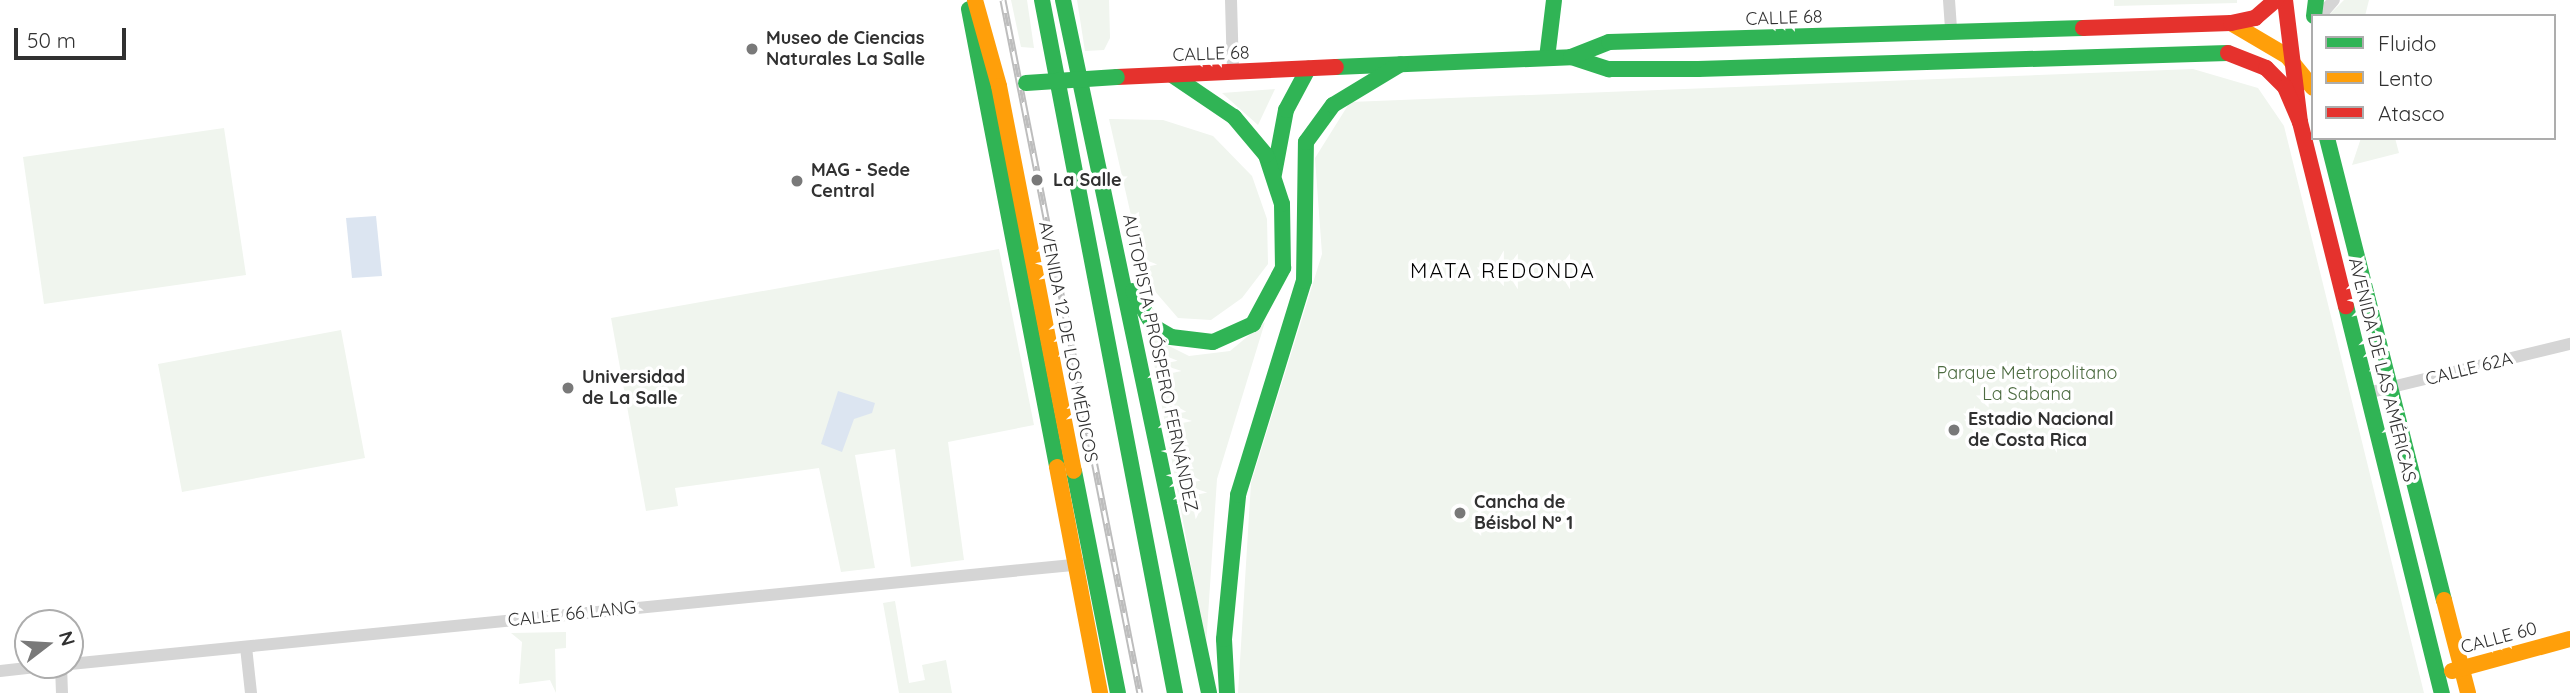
<!DOCTYPE html>
<html>
<head>
<meta charset="utf-8">
<style>
	body { margin:0 }
	#map { position:relative; width:2570px; height:693px; overflow:hidden; background:#fff; font-family:Quicksand,sans-serif }
	div>[style] { position:absolute }
	.green>* { inset:0; background:#f0f5ee }
	.water>* { inset:0; background:#dce5f1 }
	.street>* { height:12px; margin:-6px; padding:0 6px; transform-origin:6px; border-radius:6px; background:#d5d5d5 }
	.fast>* { height:16px; margin:-8px; padding:0 8px; transform-origin:8px; border-radius:8px; background:#30b455 }
	.slow>* { height:16px; margin:-8px; padding:0 8px; transform-origin:8px; border-radius:8px; background:#ff9f0a }
	.jam>* { height:16px; margin:-8px; padding:0 8px; transform-origin:8px; border-radius:8px; background:#e5322d }
	.rail>* { height:7px; margin-top:-3.5px; transform-origin:0; background:repeating-linear-gradient(90deg,#fff 0 13px,#bdbdbd 0 26px); box-sizing:border-box; border-block:2px solid #bdbdbd }
	.fast-bridge>* { height:16px; margin:-8px; padding:0 8px; transform-origin:8px; border-radius:8px; background:#30b455 }
	.dots>* { width:19px; height:19px; translate:-50% -50%; box-sizing:border-box; border:4px solid #fff; border-radius:50% }
	span { translate:-50% -50%; white-space:nowrap; text-align:center; line-height:1.15; -webkit-text-stroke:7px #fff; paint-order:stroke }
	.street-label { font-size:18px; color:#313131 }
	.poi-label { font-size:18px; color:#313131; font-weight:700 }
	.left { translate:0 -50%; text-align:left }
	.park-label { font-size:18px; color:#4c6b40 }
	.quarter-label { font-size:21px; color:#000; letter-spacing:2px }
	.legend { position:absolute; left:2311px; top:14px; width:245px; height:126px; box-sizing:border-box; background:#fff; border:2px solid #adadad; margin:0; padding:9px 12px; list-style:none; font-size:21px; color:#313131 }
	.legend li { display:flex; align-items:center; gap:14px; height:35px }
	.legend b { width:35px; border:2px solid #adadad }
	.north { position:absolute; left:14px; top:609px; width:70px; height:70px; box-sizing:border-box; background:#fff; border:2px solid #adadad; border-radius:50%; rotate:73deg; font-size:19px; font-weight:700; line-height:28px; text-align:center; color:#313131 }
	.north::after { content:''; display:block; margin:auto; width:24px; height:32px; background:#797979; clip-path:polygon(50% 0,100% 100%,50% 72%,0 100%) }
	.scale { position:absolute; left:14px; top:28px; width:112px; height:32px; box-sizing:border-box; border:4px solid #313131; border-top:0; padding-left:9px; font-size:21px; line-height:24px; white-space:nowrap; color:#313131; -webkit-text-stroke:5px #fff; paint-order:stroke }
</style>
</head>
<body>
<div id="map">
	<div class="green">
		<i style="clip-path:polygon(1011px 0,1027px 0,1034px 48px,1021px 47px)"></i>
		<i style="clip-path:polygon(1077px 0,1109px 0,1110px 38px,1104px 50px,1085px 51px)"></i>
		<i style="clip-path:polygon(2114px 0,2237px 0,2237px 3px,2114px 6px)"></i>
		<i style="clip-path:polygon(2344px 0,2369px 0,2365px 16px,2328px 16px)"></i>
		<i style="clip-path:polygon(2193px 69px,2258px 88px,2284px 126px,2424px 693px,1238px 693px,1251px 483px,1322px 254px,1315px 158px,1350px 102px)"></i>
		<i style="clip-path:polygon(1275px 89px,1258px 125px,1222px 93px)"></i>
		<i style="clip-path:polygon(1109px 119px,1163px 120px,1213px 136px,1252px 176px,1267px 219px,1268px 264px,1242px 298px,1211px 320px,1178px 318px,1146px 281px)"></i>
		<i style="clip-path:polygon(224px 128px,246px 275px,44px 304px,23px 157px)"></i>
		<i style="clip-path:polygon(2361px 138px,2395px 138px,2399px 153px,2352px 165px)"></i>
		<i style="clip-path:polygon(999px 249px,1034px 425px,948px 442px,964px 560px,911px 567px,895px 449px,855px 455px,875px 568px,841px 572px,819px 468px,675px 488px,678px 506px,646px 511px,611px 318px)"></i>
		<i style="clip-path:polygon(1265px 322px,1217px 479px,1206px 647px,1149px 336px,1189px 356px,1230px 351px)"></i>
		<i style="clip-path:polygon(341px 330px,365px 458px,182px 492px,158px 364px)"></i>
		<i style="clip-path:polygon(895px 601px,909px 683px,925px 680px,922px 665px,946px 660px,952px 693px,899px 693px,883px 603px)"></i>
		<i style="clip-path:polygon(566px 632px,566px 648px,555px 649px,556px 693px,550px 680px,519px 684px,522px 642px,511px 633px)"></i>
	</div>
	<div class="water">
		<i style="clip-path:polygon(376px 216px,382px 276px,352px 278px,346px 218px)"></i>
		<i style="clip-path:polygon(838px 391px,875px 403px,872px 413px,854px 419px,842px 452px,821px 444px)"></i>
	</div>
	<div class="street">
		<i style="left:1231px;top:0;width:72px;rotate:88.4deg"></i>
		<i style="left:1949px;top:0;width:32px;rotate:86deg"></i>
		<i style="left:2320px;top:16px;width:21px;rotate:-49deg"></i>
		<i style="left:2367px;top:393px;width:209px;rotate:-13.6deg"></i>
		<i style="left:246px;top:647px;width:46px;rotate:83.8deg"></i>
		<i style="left:70px;top:664px;width:1018px;rotate:-5.64deg"></i>
		<i style="left:61px;top:665px;width:28px;rotate:88deg"></i>
		<i style="left:0;top:671px;width:54px;rotate:-6.3deg"></i>
	</div>
	<div class="fast">
		<i style="left:1042px;top:0;width:706px;rotate:79.14deg"></i>
		<i style="left:1063px;top:0;width:708px;rotate:78.1deg"></i>
		<i style="left:969px;top:9px;width:466px;rotate:79.1deg"></i>
		<i style="left:2314px;top:16px;width:16px;rotate:-83deg"></i>
		<i style="left:1571px;top:57px;width:40px;rotate:18deg"></i>
		<i style="left:1609px;top:69px;width:89px"></i>
		<i style="left:1698px;top:69px;width:530px;rotate:-1.73deg"></i>
		<i style="left:1547px;top:58px;width:58px;rotate:-83.1deg"></i>
		<i style="left:1336px;top:67px;width:235px;rotate:-2.4deg"></i>
		<i style="left:1571px;top:57px;width:41px;rotate:-21.5deg"></i>
		<i style="left:1609px;top:42px;width:474px;rotate:-1.7deg"></i>
		<i style="left:2327px;top:138px;width:477px;rotate:75.8deg"></i>
		<i style="left:1274px;top:174px;width:65px;rotate:-79.4deg"></i>
		<i style="left:1286px;top:110px;width:47px;rotate:-61.8deg"></i>
		<i style="left:1133px;top:291px;width:42px;rotate:59.7deg"></i>
		<i style="left:1154px;top:327px;width:20px;rotate:30deg"></i>
		<i style="left:1171px;top:337px;width:42px;rotate:6.8deg"></i>
		<i style="left:1213px;top:342px;width:44px;rotate:-24.2deg"></i>
		<i style="left:1253px;top:324px;width:64px;rotate:-61.8deg"></i>
		<i style="left:1283px;top:268px;width:64px;rotate:-90.9deg"></i>
		<i style="left:1282px;top:204px;width:52px;rotate:-108.1deg"></i>
		<i style="left:1266px;top:155px;width:50px;rotate:-130.1deg"></i>
		<i style="left:1234px;top:117px;width:75px;rotate:-145.9deg"></i>
		<i style="left:2346px;top:306px;width:399px;rotate:76.1deg"></i>
		<i style="left:1074px;top:471px;width:226px;rotate:78.8deg"></i>
		<i style="left:1227px;top:693px;width:54px;rotate:-93.2deg"></i>
		<i style="left:1224px;top:639px;width:145px;rotate:-84.4deg"></i>
		<i style="left:1238px;top:495px;width:224px;rotate:-72.9deg"></i>
		<i style="left:1304px;top:281px;width:139px;rotate:-89.2deg"></i>
		<i style="left:1306px;top:142px;width:46px;rotate:-53.9deg"></i>
		<i style="left:1333px;top:105px;width:79px;rotate:-31.1deg"></i>
	</div>
	<div class="slow">
		<i style="left:975px;top:0;width:89px;rotate:74.4deg"></i>
		<i style="left:999px;top:86px;width:392px;rotate:79deg"></i>
		<i style="left:2231px;top:23px;width:65px;rotate:30.5deg"></i>
		<i style="left:2287px;top:56px;width:41px;rotate:50.9deg"></i>
		<i style="left:1057px;top:467px;width:230px;rotate:79.2deg"></i>
		<i style="left:2444px;top:600px;width:96px;rotate:75.5deg"></i>
		<i style="left:2452px;top:671px;width:122px;rotate:-15.2deg"></i>
	</div>
	<div class="jam">
		<i style="left:2285px;top:0;width:123px;rotate:83deg"></i>
		<i style="left:2300px;top:122px;width:190px;rotate:76deg"></i>
		<i style="left:2083px;top:28px;width:148px;rotate:-1.9deg"></i>
		<i style="left:2231px;top:23px;width:25px;rotate:-12deg"></i>
		<i style="left:2255px;top:18px;width:28px;rotate:-41deg"></i>
		<i style="left:2228px;top:53px;width:41px;rotate:21.5deg"></i>
		<i style="left:2266px;top:68px;width:27px;rotate:45deg"></i>
		<i style="left:2285px;top:87px;width:38px;rotate:67deg"></i>
		<i style="left:1117px;top:77px;width:219px;rotate:-2.6deg"></i>
	</div>
	<div class="rail">
		<i style="left:1003px;top:0;width:706px;rotate:78.82deg"></i>
	</div>
	<div class="fast-bridge">
		<i style="left:1026px;top:83px;width:91px;rotate:-3.8deg"></i>
	</div>
	<div class="dots">
		<i style="left:752px;top:49px;background:#797979"></i>
		<i style="left:1037px;top:180px;background:#797979"></i>
		<i style="left:797px;top:181px;background:#797979"></i>
		<i style="left:568px;top:388px;background:#797979"></i>
		<i style="left:1954px;top:430px;background:#797979"></i>
		<i style="left:1460px;top:513px;background:#797979"></i>
	</div>
	<div class="street-label">
		<span style="left:1784px;top:18px;rotate:-2deg">CALLE 68</span>
		<span style="left:1211px;top:54px;rotate:-2deg">CALLE 68</span>
		<span style="left:1068px;top:342px;rotate:79deg">AVENIDA 12 DE LOS MÉDICOS</span>
		<span style="left:1160px;top:363px;rotate:78deg">AUTOPISTA PRÓSPERO FERNÁNDEZ</span>
		<span style="left:2469px;top:369px;rotate:-14deg">CALLE 62A</span>
		<span style="left:2382px;top:370px;rotate:76deg">AVENIDA DE LAS AMÉRICAS</span>
		<span style="left:572px;top:614px;rotate:-6deg">CALLE 66 LANG</span>
		<span style="left:2499px;top:638px;rotate:-15deg">CALLE 60</span>
	</div>
	<div class="poi-label">
		<span class="left" style="left:766px;top:49px">Museo de Ciencias<br>Naturales La Salle</span>
		<span class="left" style="left:811px;top:181px">MAG - Sede<br>Central</span>
		<span class="left" style="left:1053px;top:180px">La Salle</span>
		<span class="left" style="left:582px;top:388px">Universidad<br>de La Salle</span>
		<span class="left" style="left:1968px;top:430px">Estadio Nacional<br>de Costa Rica</span>
		<span class="left" style="left:1474px;top:513px">Cancha de<br>Béisbol Nº 1</span>
	</div>
	<div class="park-label">
		<span style="left:2027px;top:384px">Parque Metropolitano<br>La Sabana</span>
	</div>
	<div class="quarter-label">
		<span style="left:1503px;top:270px">MATA REDONDA</span>
	</div>
	<ul class="legend">
	<li><b style="height:9px;background:#30b455"></b>Fluido</li>
	<li><b style="height:9px;background:#ff9f0a"></b>Lento</li>
	<li><b style="height:9px;background:#e5322d"></b>Atasco</li>
	</ul>
	<div class="north">N</div>
	<div class="scale">50 m</div>
</div>
</body>
</html>
